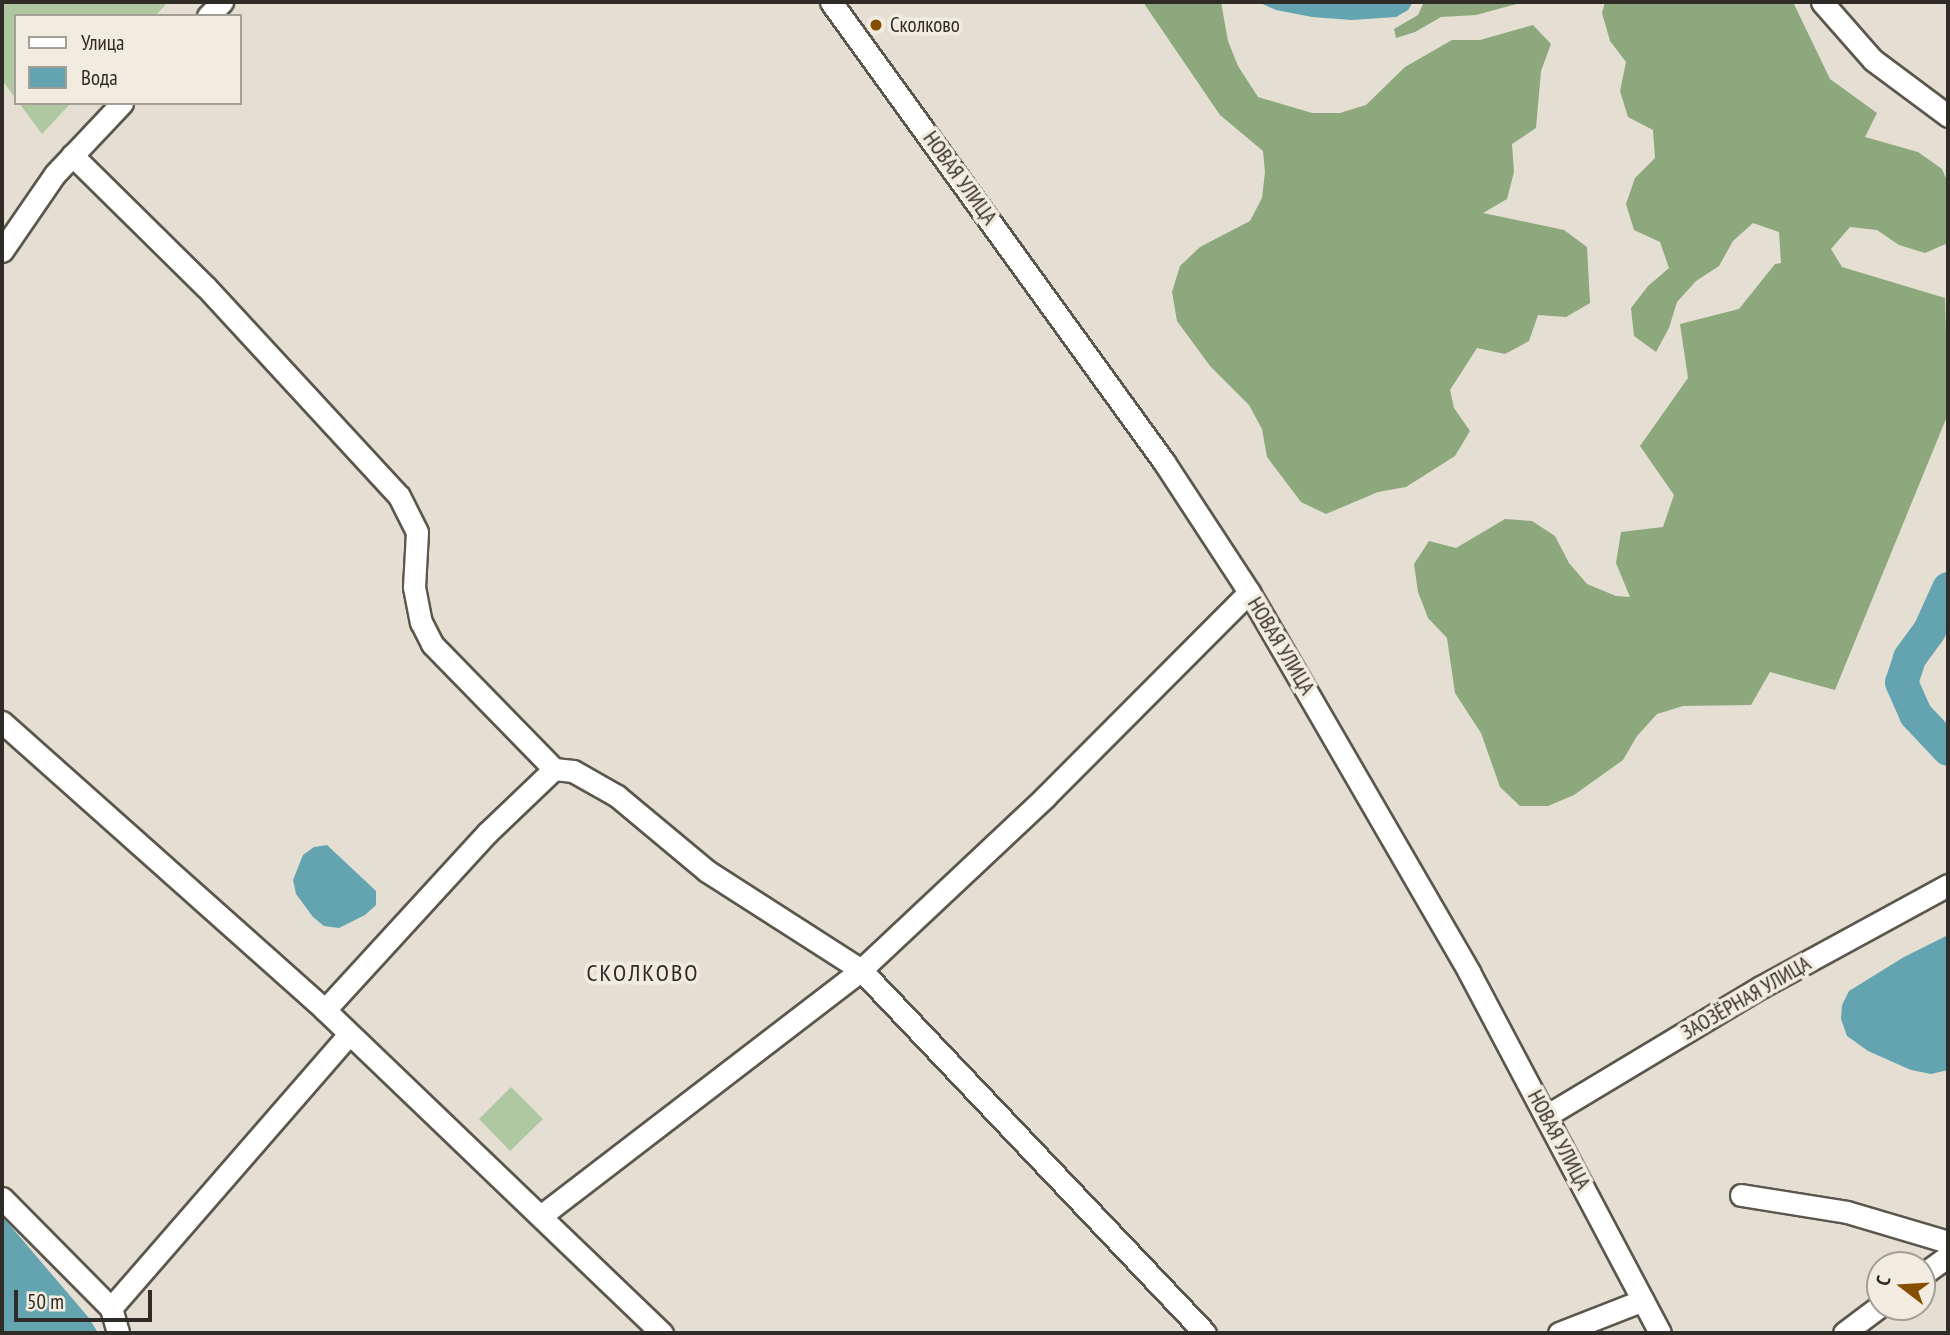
<!DOCTYPE html>
<html>
<head>
<meta charset="utf-8">
<style>
	body { margin:0 }
	#map { position:relative; width:1950px; height:1335px; overflow:hidden; background:#e5ded2; font-family:"PT Sans Narrow",sans-serif }
	div>[style] { position:absolute }
	.green>* { inset:0; background:#b0c8a2 }
	.forest>* { inset:0; background:#8ca87c }
	.water>* { inset:0; background:#63a4b0 }
	.river>* { height:33px; margin:-16.5px; padding:0 16.5px; transform-origin:16.5px; border-radius:16.5px; background:#63a4b0 }
	.roads { filter:drop-shadow(2px 0 #5c574c) drop-shadow(-2px 0 #5c574c) drop-shadow(0 2px #5c574c) drop-shadow(0 -2px #5c574c) }
	.minor>* { height:21px; margin:-10.5px; padding:0 10.5px; transform-origin:10.5px; border-radius:10.5px; background:#fff }
	.dots>* { width:19px; height:19px; translate:-50% -50%; box-sizing:border-box; border:4px solid #f2ebdf; border-radius:50% }
	span { translate:-50% -50%; white-space:nowrap; text-align:center; line-height:1.15; -webkit-text-stroke:7px #f2ebdf; paint-order:stroke }
	.poi-label { font-size:21px; color:#2f2c28 }
	.left { translate:0 -50%; text-align:left }
	.street-label { font-size:21px; color:#2f2c28 }
	.quarter-label { font-size:24px; color:#2f2c28; letter-spacing:2px }
	.frame { position:absolute; inset:0; border:4px solid #2f2c28; pointer-events:none }
	.legend { position:absolute; left:14px; top:14px; width:228px; height:91px; box-sizing:border-box; background:#f2ebdf; border:2px solid #a49f96; margin:0; padding:9px 12px; list-style:none; font-size:21px; color:#2f2c28 }
	.legend li { display:flex; align-items:center; gap:14px; height:35px }
	.legend b { width:35px; border:2px solid #a49f96 }
	.north { position:absolute; left:1866px; top:1251px; width:70px; height:70px; box-sizing:border-box; background:#f2ebdf; border:2px solid #a49f96; border-radius:50%; rotate:287deg; font-size:19px; font-weight:700; line-height:28px; text-align:center; color:#2f2c28 }
	.north::after { content:''; display:block; margin:auto; width:24px; height:32px; background:#864e00; clip-path:polygon(50% 0,100% 100%,50% 72%,0 100%) }
	.scale { position:absolute; left:14px; top:1290px; width:138px; height:32px; box-sizing:border-box; border:4px solid #2f2c28; border-top:0; padding-left:9px; font-size:21px; line-height:24px; white-space:nowrap; color:#2f2c28; -webkit-text-stroke:5px #f2ebdf; paint-order:stroke }
</style>
</head>
<body>
<div id="map">
	<div class="green">
		<i style="clip-path:polygon(2px 2px,168px 2px,155px 16px,16px 16px,16px 99px,2px 80px)"></i>
		<i style="clip-path:polygon(19px 103px,71px 103px,42px 134px)"></i>
		<i style="clip-path:polygon(511px 1087px,543px 1119px,510px 1151px,479px 1119px)"></i>
	</div>
	<div class="forest">
		<i style="clip-path:polygon(1143px 2px,1221px 2px,1228px 41px,1238px 66px,1258px 97px,1312px 113px,1340px 113px,1366px 105px,1405px 67px,1452px 40px,1480px 40px,1533px 25px,1551px 44px,1541px 71px,1536px 128px,1512px 144px,1514px 172px,1507px 199px,1483px 213px,1564px 230px,1587px 247px,1590px 303px,1566px 317px,1538px 315px,1529px 341px,1505px 354px,1477px 348px,1450px 390px,1454px 408px,1470px 431px,1455px 456px,1406px 487px,1378px 492px,1326px 514px,1301px 502px,1267px 457px,1262px 429px,1249px 405px,1210px 366px,1177px 321px,1172px 292px,1180px 266px,1200px 247px,1250px 221px,1262px 198px,1265px 172px,1263px 151px,1220px 115px)"></i>
		<i style="clip-path:polygon(1424px 2px,1524px 2px,1476px 15px,1441px 17px,1415px 32px,1396px 38px,1394px 29px,1418px 15px)"></i>
		<i style="clip-path:polygon(1605px 2px,1793px 2px,1830px 79px,1877px 113px,1865px 137px,1918px 152px,1942px 169px,1948px 183px,1948px 243px,1925px 253px,1899px 245px,1877px 230px,1850px 227px,1831px 249px,1842px 267px,1945px 298px,1948px 414px,1835px 690px,1770px 672px,1751px 705px,1683px 706px,1657px 714px,1637px 736px,1623px 760px,1574px 795px,1548px 806px,1520px 806px,1500px 787px,1481px 733px,1455px 693px,1447px 638px,1428px 618px,1418px 592px,1414px 564px,1429px 541px,1456px 548px,1505px 519px,1532px 521px,1555px 536px,1569px 563px,1587px 584px,1616px 596px,1630px 597px,1616px 563px,1621px 532px,1663px 527px,1674px 495px,1640px 446px,1688px 378px,1680px 324px,1739px 309px,1775px 264px,1781px 263px,1779px 232px,1753px 223px,1733px 241px,1719px 266px,1696px 281px,1677px 302px,1669px 328px,1656px 352px,1634px 336px,1631px 308px,1648px 286px,1669px 268px,1660px 242px,1634px 230px,1626px 204px,1635px 178px,1655px 158px,1653px 130px,1628px 117px,1620px 91px,1626px 62px,1610px 41px,1602px 13px)"></i>
	</div>
	<div class="water">
		<i style="clip-path:polygon(1258px 2px,1413px 2px,1408px 10px,1396px 17px,1352px 20px,1312px 17px,1276px 10px)"></i>
		<i style="clip-path:polygon(327px 845px,376px 891px,376px 905px,365px 915px,339px 928px,324px 926px,313px 917px,296px 894px,293px 880px,303px 855px,314px 847px)"></i>
		<i style="clip-path:polygon(1948px 935px,1948px 1070px,1931px 1074px,1911px 1070px,1868px 1051px,1847px 1036px,1841px 1019px,1842px 1005px,1849px 991px,1904px 957px)"></i>
		<i style="clip-path:polygon(2px 1216px,89px 1318px,98px 1333px,2px 1333px)"></i>
	</div>
	<div class="river">
		<i style="left:1948px;top:588px;width:46px;rotate:114.3deg"></i>
		<i style="left:1929px;top:630px;width:34px;rotate:126deg"></i>
		<i style="left:1909px;top:658px;width:25px;rotate:108deg"></i>
		<i style="left:1901px;top:682px;width:35px;rotate:66deg"></i>
		<i style="left:1915px;top:714px;width:48px;rotate:46.7deg"></i>
	</div>
	<div class="roads">
		<div class="minor">
			<i style="left:831px;top:2px;width:568px;rotate:54.1deg"></i>
			<i style="left:1164px;top:462px;width:155px;rotate:56.8deg"></i>
			<i style="left:1249px;top:592px;width:439px;rotate:59.9deg"></i>
			<i style="left:1469px;top:972px;width:408px;rotate:62.1deg"></i>
			<i style="left:1822px;top:2px;width:77px;rotate:48.7deg"></i>
			<i style="left:1873px;top:60px;width:94px;rotate:36.7deg"></i>
			<i style="left:208px;top:16px;width:20px;rotate:-45deg"></i>
			<i style="left:72px;top:155px;width:188px;rotate:44.6deg"></i>
			<i style="left:206px;top:287px;width:284px;rotate:47.3deg"></i>
			<i style="left:399px;top:496px;width:40px;rotate:63.4deg"></i>
			<i style="left:417px;top:532px;width:55px;rotate:93.1deg"></i>
			<i style="left:414px;top:587px;width:36px;rotate:79deg"></i>
			<i style="left:421px;top:622px;width:25px;rotate:63deg"></i>
			<i style="left:432px;top:644px;width:175px;rotate:45.7deg"></i>
			<i style="left:554px;top:769px;width:93px;rotate:136.3deg"></i>
			<i style="left:487px;top:833px;width:240px;rotate:132.5deg"></i>
			<i style="left:2px;top:251px;width:93px;rotate:-55.5deg"></i>
			<i style="left:55px;top:174px;width:98px;rotate:-46.7deg"></i>
			<i style="left:2px;top:722px;width:433px;rotate:41.7deg"></i>
			<i style="left:325px;top:1010px;width:467px;rotate:43.8deg"></i>
			<i style="left:554px;top:769px;width:19px;rotate:6deg"></i>
			<i style="left:573px;top:771px;width:51px;rotate:29.6deg"></i>
			<i style="left:617px;top:796px;width:117px;rotate:39.8deg"></i>
			<i style="left:707px;top:871px;width:183px;rotate:32.7deg"></i>
			<i style="left:861px;top:970px;width:500px;rotate:46.54deg"></i>
			<i style="left:1546px;top:1116px;width:251px;rotate:-31deg"></i>
			<i style="left:1761px;top:987px;width:213px;rotate:-28.6deg"></i>
			<i style="left:1741px;top:1195px;width:107px;rotate:9.1deg"></i>
			<i style="left:1847px;top:1212px;width:105px;rotate:16.5deg"></i>
			<i style="left:2px;top:1198px;width:155px;rotate:45.3deg"></i>
			<i style="left:111px;top:1308px;width:26px;rotate:74deg"></i>
			<i style="left:542px;top:1215px;width:402px;rotate:-37.5deg"></i>
			<i style="left:861px;top:970px;width:253px;rotate:-43.2deg"></i>
			<i style="left:1045px;top:797px;width:289px;rotate:-45.1deg"></i>
			<i style="left:1922px;top:1275px;width:32px;rotate:-36deg"></i>
			<i style="left:111px;top:1308px;width:363px;rotate:-49deg"></i>
			<i style="left:1559px;top:1333px;width:90px;rotate:-21.4deg"></i>
			<i style="left:1844px;top:1333px;width:45px;rotate:-36.9deg"></i>
		</div>
	</div>
	<div class="dots">
		<i style="left:876px;top:25px;background:#864e00"></i>
	</div>
	<div class="poi-label">
		<span class="left" style="left:890px;top:25px">Сколково</span>
	</div>
	<div class="street-label">
		<span style="left:960px;top:178px;rotate:54deg">НОВАЯ УЛИЦА</span>
		<span style="left:1281px;top:646px;rotate:59deg">НОВАЯ УЛИЦА</span>
		<span style="left:1746px;top:998px;rotate:-30deg">ЗАОЗЁРНАЯ УЛИЦА</span>
		<span style="left:1559px;top:1140px;rotate:62deg">НОВАЯ УЛИЦА</span>
	</div>
	<div class="quarter-label">
		<span style="left:643px;top:973px">СКОЛКОВО</span>
	</div>
	<div class="frame"></div>
	<ul class="legend">
	<li><b style="height:9px;background:#fff"></b>Улица</li>
	<li><b style="height:19px;background:#63a4b0"></b>Вода</li>
	</ul>
	<div class="north">С</div>
	<div class="scale">50 m</div>
</div>
</body>
</html>
